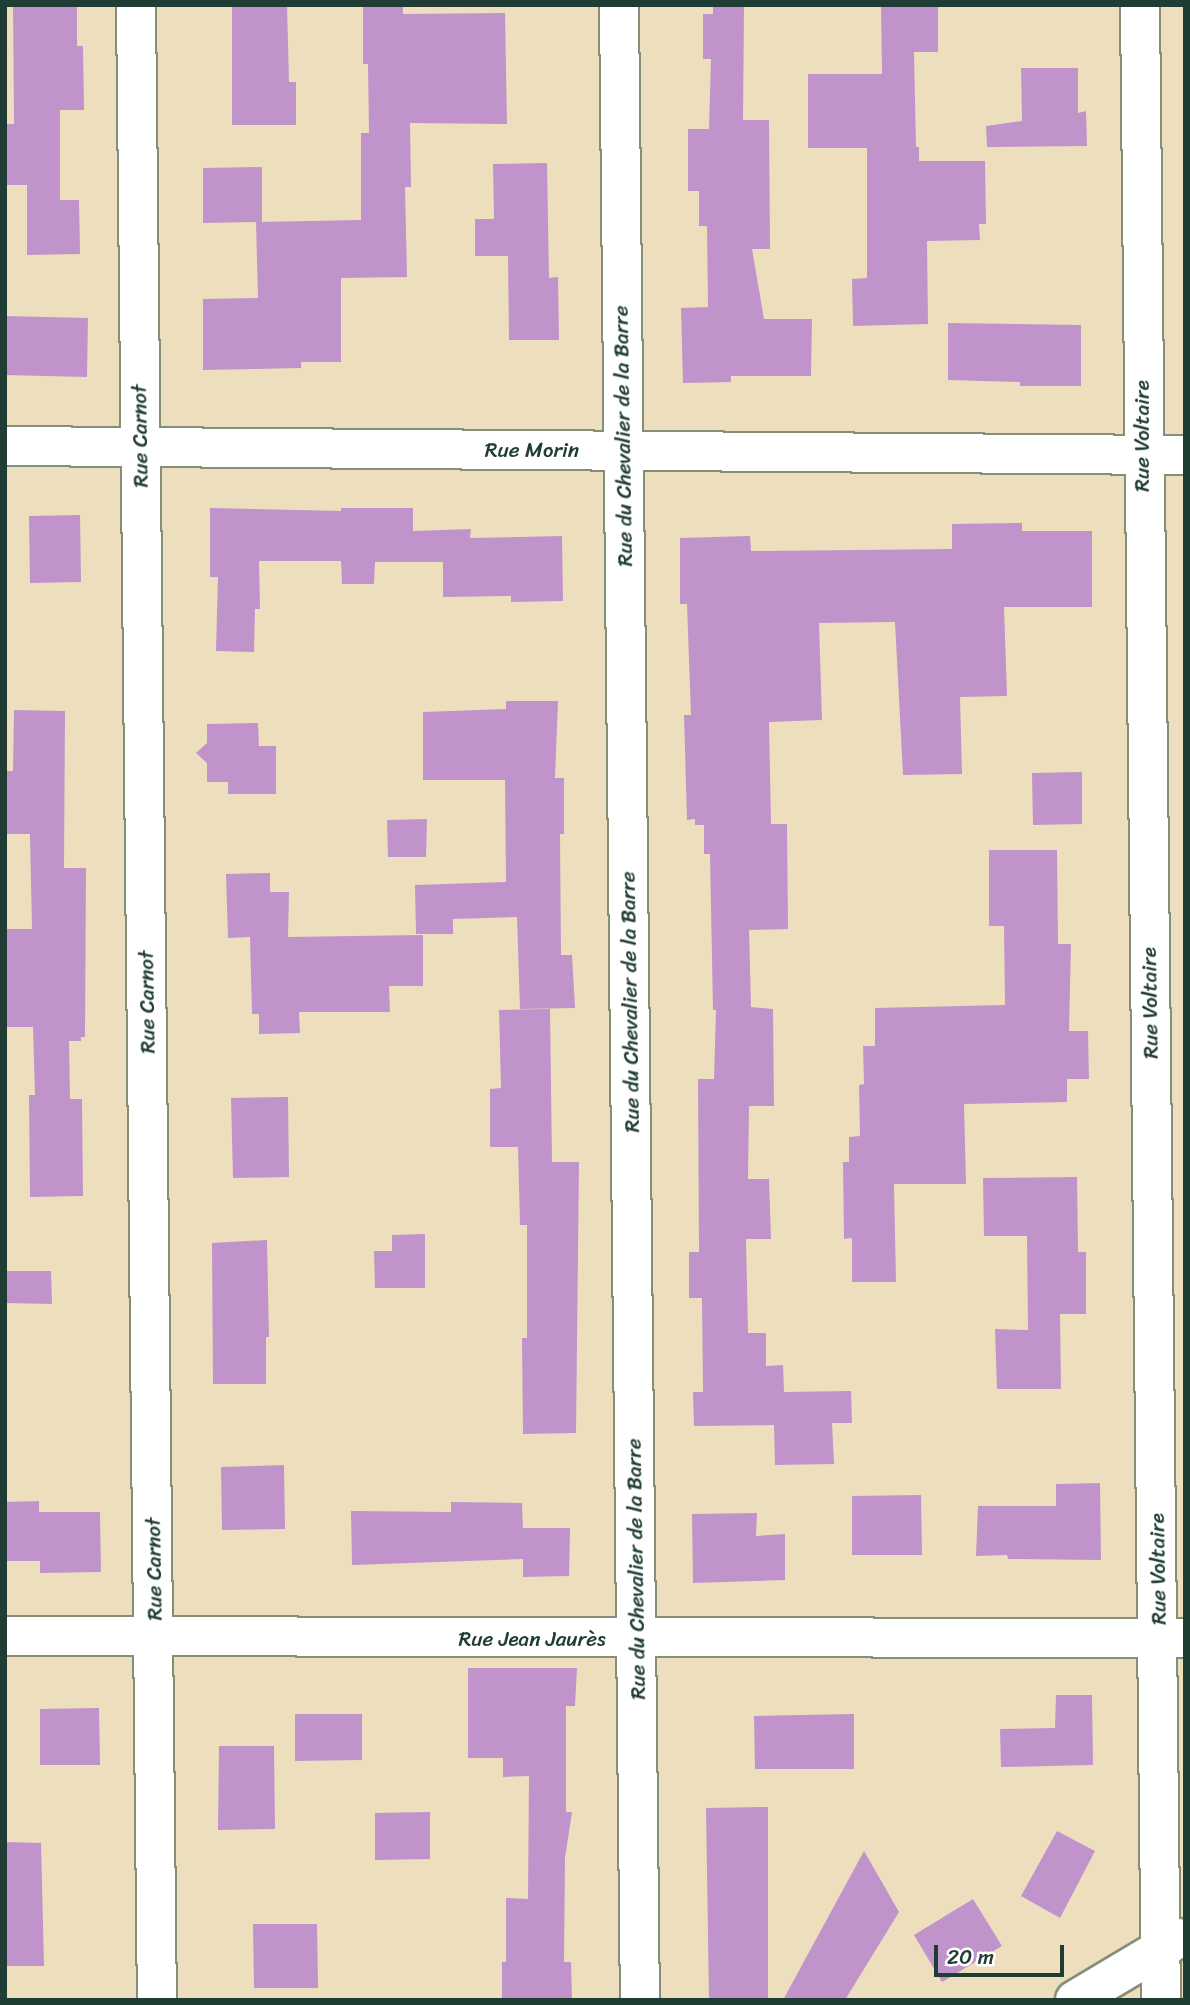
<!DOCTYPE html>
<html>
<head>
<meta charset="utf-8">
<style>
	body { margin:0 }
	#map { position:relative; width:1190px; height:2005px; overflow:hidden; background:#eddfbd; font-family:Sriracha,sans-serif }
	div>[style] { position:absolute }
	.building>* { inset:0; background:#c093ca }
	.roads { filter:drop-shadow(2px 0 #868e78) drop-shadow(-2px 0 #868e78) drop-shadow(0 2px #868e78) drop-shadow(0 -2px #868e78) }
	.minor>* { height:38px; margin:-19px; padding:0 19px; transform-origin:19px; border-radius:19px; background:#fff }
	span { translate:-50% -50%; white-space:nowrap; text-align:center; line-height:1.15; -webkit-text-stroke:5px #fff; paint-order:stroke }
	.street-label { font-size:21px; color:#1f3d34 }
	.frame { position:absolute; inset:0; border:7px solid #1f3d34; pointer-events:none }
	.scale { position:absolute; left:934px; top:1945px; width:130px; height:32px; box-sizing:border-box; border:4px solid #1f3d34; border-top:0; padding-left:9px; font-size:21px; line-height:24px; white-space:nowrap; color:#1f3d34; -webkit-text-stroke:5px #fff; paint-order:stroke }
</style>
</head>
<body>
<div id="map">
	<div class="building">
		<i style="clip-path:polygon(13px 5px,77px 5px,77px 46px,83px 46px,84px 110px,60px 110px,60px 200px,79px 200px,80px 254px,27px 255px,27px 185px,5px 185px,5px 124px,14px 124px)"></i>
		<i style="clip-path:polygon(232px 5px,287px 5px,289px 82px,296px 82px,296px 125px,232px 125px)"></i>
		<i style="clip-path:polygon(363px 5px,403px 5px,403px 14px,505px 13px,507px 124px,410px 123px,411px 187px,405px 187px,407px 277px,341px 278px,341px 362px,301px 362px,301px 368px,203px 370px,203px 299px,258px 298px,256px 222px,361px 220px,361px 133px,369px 133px,368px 64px,363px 64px)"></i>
		<i style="clip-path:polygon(713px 5px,744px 5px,743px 120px,769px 120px,770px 249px,752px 249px,764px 319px,812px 319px,811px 376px,731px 376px,731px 382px,683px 383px,681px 308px,708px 307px,707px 226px,699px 226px,699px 191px,688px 191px,688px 129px,709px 129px,711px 59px,703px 59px,703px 14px,713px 14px)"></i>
		<i style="clip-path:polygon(881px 5px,938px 5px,938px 52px,914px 52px,916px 147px,919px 147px,919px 161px,985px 161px,986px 224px,979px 224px,980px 240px,927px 241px,928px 324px,853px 326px,852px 279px,867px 278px,867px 148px,808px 148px,808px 74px,882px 74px)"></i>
		<i style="clip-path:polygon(1021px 68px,1078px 68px,1078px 113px,1086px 111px,1087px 146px,987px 147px,986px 126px,1022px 121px)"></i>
		<i style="clip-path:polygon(547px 163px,549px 278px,558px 277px,559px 340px,509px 340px,508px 256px,475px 256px,475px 219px,494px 219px,493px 164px)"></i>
		<i style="clip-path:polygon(262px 167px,262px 222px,203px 223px,203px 168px)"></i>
		<i style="clip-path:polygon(5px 316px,88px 318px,87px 377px,5px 375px)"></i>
		<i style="clip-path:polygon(948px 323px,1081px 325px,1081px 386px,1020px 386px,1020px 382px,948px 380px)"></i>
		<i style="clip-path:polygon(210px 508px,341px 511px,341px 508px,413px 508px,413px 531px,471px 529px,470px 538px,562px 536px,563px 601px,511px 602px,511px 596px,443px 597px,443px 562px,375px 562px,374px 584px,342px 584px,341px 561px,259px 561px,260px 609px,255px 609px,254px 652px,216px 651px,218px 577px,210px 577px)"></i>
		<i style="clip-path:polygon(80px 515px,81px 582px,30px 583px,29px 516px)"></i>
		<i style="clip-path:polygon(1022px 523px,1022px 531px,1092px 531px,1092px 607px,1004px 607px,1007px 696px,960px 697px,962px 774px,903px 775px,895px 622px,819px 623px,822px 720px,769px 722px,771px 824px,787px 824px,788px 929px,749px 930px,751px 1007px,773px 1009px,774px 1106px,749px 1106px,748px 1179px,769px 1179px,771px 1239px,746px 1239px,748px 1333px,766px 1333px,766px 1366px,783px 1365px,784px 1392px,851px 1391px,852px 1423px,832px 1423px,834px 1464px,775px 1465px,774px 1425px,694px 1426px,693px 1392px,703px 1392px,702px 1298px,689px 1298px,689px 1252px,699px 1252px,698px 1079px,714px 1079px,716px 1010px,713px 1010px,710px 854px,704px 854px,704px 825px,695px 825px,695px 819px,687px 820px,684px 715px,691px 715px,687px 604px,680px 604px,680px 538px,750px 536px,751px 551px,952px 549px,952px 524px)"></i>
		<i style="clip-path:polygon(506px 701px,558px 701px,555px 778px,564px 778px,564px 834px,560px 834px,561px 955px,572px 955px,575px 1008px,520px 1009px,517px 917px,453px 919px,453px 934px,416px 934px,415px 885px,506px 882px,505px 780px,423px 780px,423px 712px,506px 709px)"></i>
		<i style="clip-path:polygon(14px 710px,65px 711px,64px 868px,86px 868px,85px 1037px,81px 1037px,81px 1041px,69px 1041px,70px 1099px,82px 1099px,83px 1196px,30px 1197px,29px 1095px,35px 1095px,33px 1027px,5px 1027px,5px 929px,32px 929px,30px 834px,7px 834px,7px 771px,13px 771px)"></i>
		<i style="clip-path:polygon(258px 723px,259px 746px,276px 746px,276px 794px,228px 794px,228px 782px,207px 782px,207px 763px,196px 753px,207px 743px,207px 724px)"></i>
		<i style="clip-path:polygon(1082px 772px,1082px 824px,1033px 825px,1032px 773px)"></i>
		<i style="clip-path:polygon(427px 819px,426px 857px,388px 857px,387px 820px)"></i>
		<i style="clip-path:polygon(989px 850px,1057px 850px,1058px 944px,1071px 944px,1069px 1031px,1088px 1031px,1089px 1079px,1067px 1079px,1067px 1102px,964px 1104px,966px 1184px,894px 1184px,896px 1282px,852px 1282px,852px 1238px,844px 1239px,843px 1162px,849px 1162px,849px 1137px,860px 1136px,859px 1085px,864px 1084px,863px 1046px,875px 1046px,875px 1008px,1005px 1005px,1004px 926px,989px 926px)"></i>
		<i style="clip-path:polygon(270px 873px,270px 892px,289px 892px,288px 937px,423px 935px,423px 986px,389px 986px,390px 1012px,299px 1012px,300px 1033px,259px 1034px,259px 1014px,252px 1014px,250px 937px,228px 938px,226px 874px)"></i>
		<i style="clip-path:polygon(550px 1009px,552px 1162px,579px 1162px,576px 1433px,523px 1434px,522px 1338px,527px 1338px,527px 1225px,520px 1225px,518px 1147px,490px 1147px,490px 1089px,501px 1088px,499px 1010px)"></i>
		<i style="clip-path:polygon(288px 1097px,289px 1177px,233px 1178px,231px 1098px)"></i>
		<i style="clip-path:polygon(1077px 1177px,1078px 1252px,1086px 1252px,1086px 1314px,1060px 1314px,1061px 1389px,997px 1389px,995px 1329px,1028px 1330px,1027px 1236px,984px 1236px,983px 1178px)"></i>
		<i style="clip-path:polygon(425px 1234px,425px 1288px,375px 1288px,374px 1251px,392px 1251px,392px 1235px)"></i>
		<i style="clip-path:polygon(267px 1240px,269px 1337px,266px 1337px,266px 1384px,213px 1384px,212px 1243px)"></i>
		<i style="clip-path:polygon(5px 1271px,51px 1271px,52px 1304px,5px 1303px)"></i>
		<i style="clip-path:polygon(284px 1465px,285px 1529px,222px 1530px,221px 1467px)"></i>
		<i style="clip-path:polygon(1100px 1483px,1101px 1560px,1008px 1559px,1007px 1555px,976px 1556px,978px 1506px,1056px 1506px,1056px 1484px)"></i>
		<i style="clip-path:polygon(921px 1495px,922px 1555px,852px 1555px,852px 1496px)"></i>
		<i style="clip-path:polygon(39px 1501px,39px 1512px,100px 1512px,101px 1572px,40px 1573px,40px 1561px,5px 1561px,5px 1502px)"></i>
		<i style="clip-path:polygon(451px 1502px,522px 1503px,523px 1528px,570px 1528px,569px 1576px,523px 1577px,523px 1559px,352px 1565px,351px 1511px,451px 1512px)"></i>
		<i style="clip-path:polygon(757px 1513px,756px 1536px,785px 1534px,785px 1580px,693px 1583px,692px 1514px)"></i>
		<i style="clip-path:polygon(468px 1668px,577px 1668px,575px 1706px,566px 1706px,566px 1812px,572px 1812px,565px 1858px,564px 1962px,571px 1962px,572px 2000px,502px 2000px,502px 1962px,506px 1962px,506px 1898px,528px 1899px,529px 1776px,503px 1777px,503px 1758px,468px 1758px)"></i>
		<i style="clip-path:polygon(1056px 1695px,1092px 1695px,1093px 1765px,1001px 1767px,1000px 1729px,1055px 1728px)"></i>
		<i style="clip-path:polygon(99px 1708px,100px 1765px,40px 1765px,40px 1709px)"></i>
		<i style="clip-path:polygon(295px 1714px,362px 1714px,362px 1760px,295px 1761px)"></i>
		<i style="clip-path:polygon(854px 1714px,854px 1769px,755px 1769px,754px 1716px)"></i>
		<i style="clip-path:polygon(219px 1746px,274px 1746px,275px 1829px,218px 1830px)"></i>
		<i style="clip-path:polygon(768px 1807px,768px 2000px,709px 2000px,706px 1808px)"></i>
		<i style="clip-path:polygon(430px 1812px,430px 1859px,375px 1860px,375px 1813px)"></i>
		<i style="clip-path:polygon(1057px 1831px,1095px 1851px,1060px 1918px,1021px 1896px)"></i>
		<i style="clip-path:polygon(5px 1842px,41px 1843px,44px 1966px,5px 1966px)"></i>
		<i style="clip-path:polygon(864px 1851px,899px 1912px,845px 2000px,783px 2000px)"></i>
		<i style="clip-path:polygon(973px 1899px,1002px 1946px,942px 1982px,914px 1935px)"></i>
		<i style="clip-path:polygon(253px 1924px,317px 1924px,318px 1988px,254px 1988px)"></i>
	</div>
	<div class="roads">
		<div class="minor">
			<i style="left:136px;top:5px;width:1995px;rotate:89.4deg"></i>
			<i style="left:619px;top:5px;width:1995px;rotate:89.4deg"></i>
			<i style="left:1140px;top:5px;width:1995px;rotate:89.4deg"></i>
			<i style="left:5px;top:446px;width:1180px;rotate:0.44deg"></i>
			<i style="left:5px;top:1636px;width:1180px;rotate:0.1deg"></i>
			<i style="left:1075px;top:2000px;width:121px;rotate:-30.8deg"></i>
		</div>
	</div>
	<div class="street-label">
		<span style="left:140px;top:436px;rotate:-91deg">Rue Carnot</span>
		<span style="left:623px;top:436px;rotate:-91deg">Rue du Chevalier de la Barre</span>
		<span style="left:1142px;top:436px;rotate:-90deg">Rue Voltaire</span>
		<span style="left:532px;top:450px">Rue Morin</span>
		<span style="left:147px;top:1002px;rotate:-91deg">Rue Carnot</span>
		<span style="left:630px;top:1002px;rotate:-91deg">Rue du Chevalier de la Barre</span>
		<span style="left:1150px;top:1003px;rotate:-91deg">Rue Voltaire</span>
		<span style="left:154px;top:1569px;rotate:-91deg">Rue Carnot</span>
		<span style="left:636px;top:1569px;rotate:-91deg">Rue du Chevalier de la Barre</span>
		<span style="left:1158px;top:1569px;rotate:-91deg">Rue Voltaire</span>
		<span style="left:532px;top:1639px">Rue Jean Jaurès</span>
	</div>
	<div class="frame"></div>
	<div class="scale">20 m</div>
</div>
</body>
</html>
